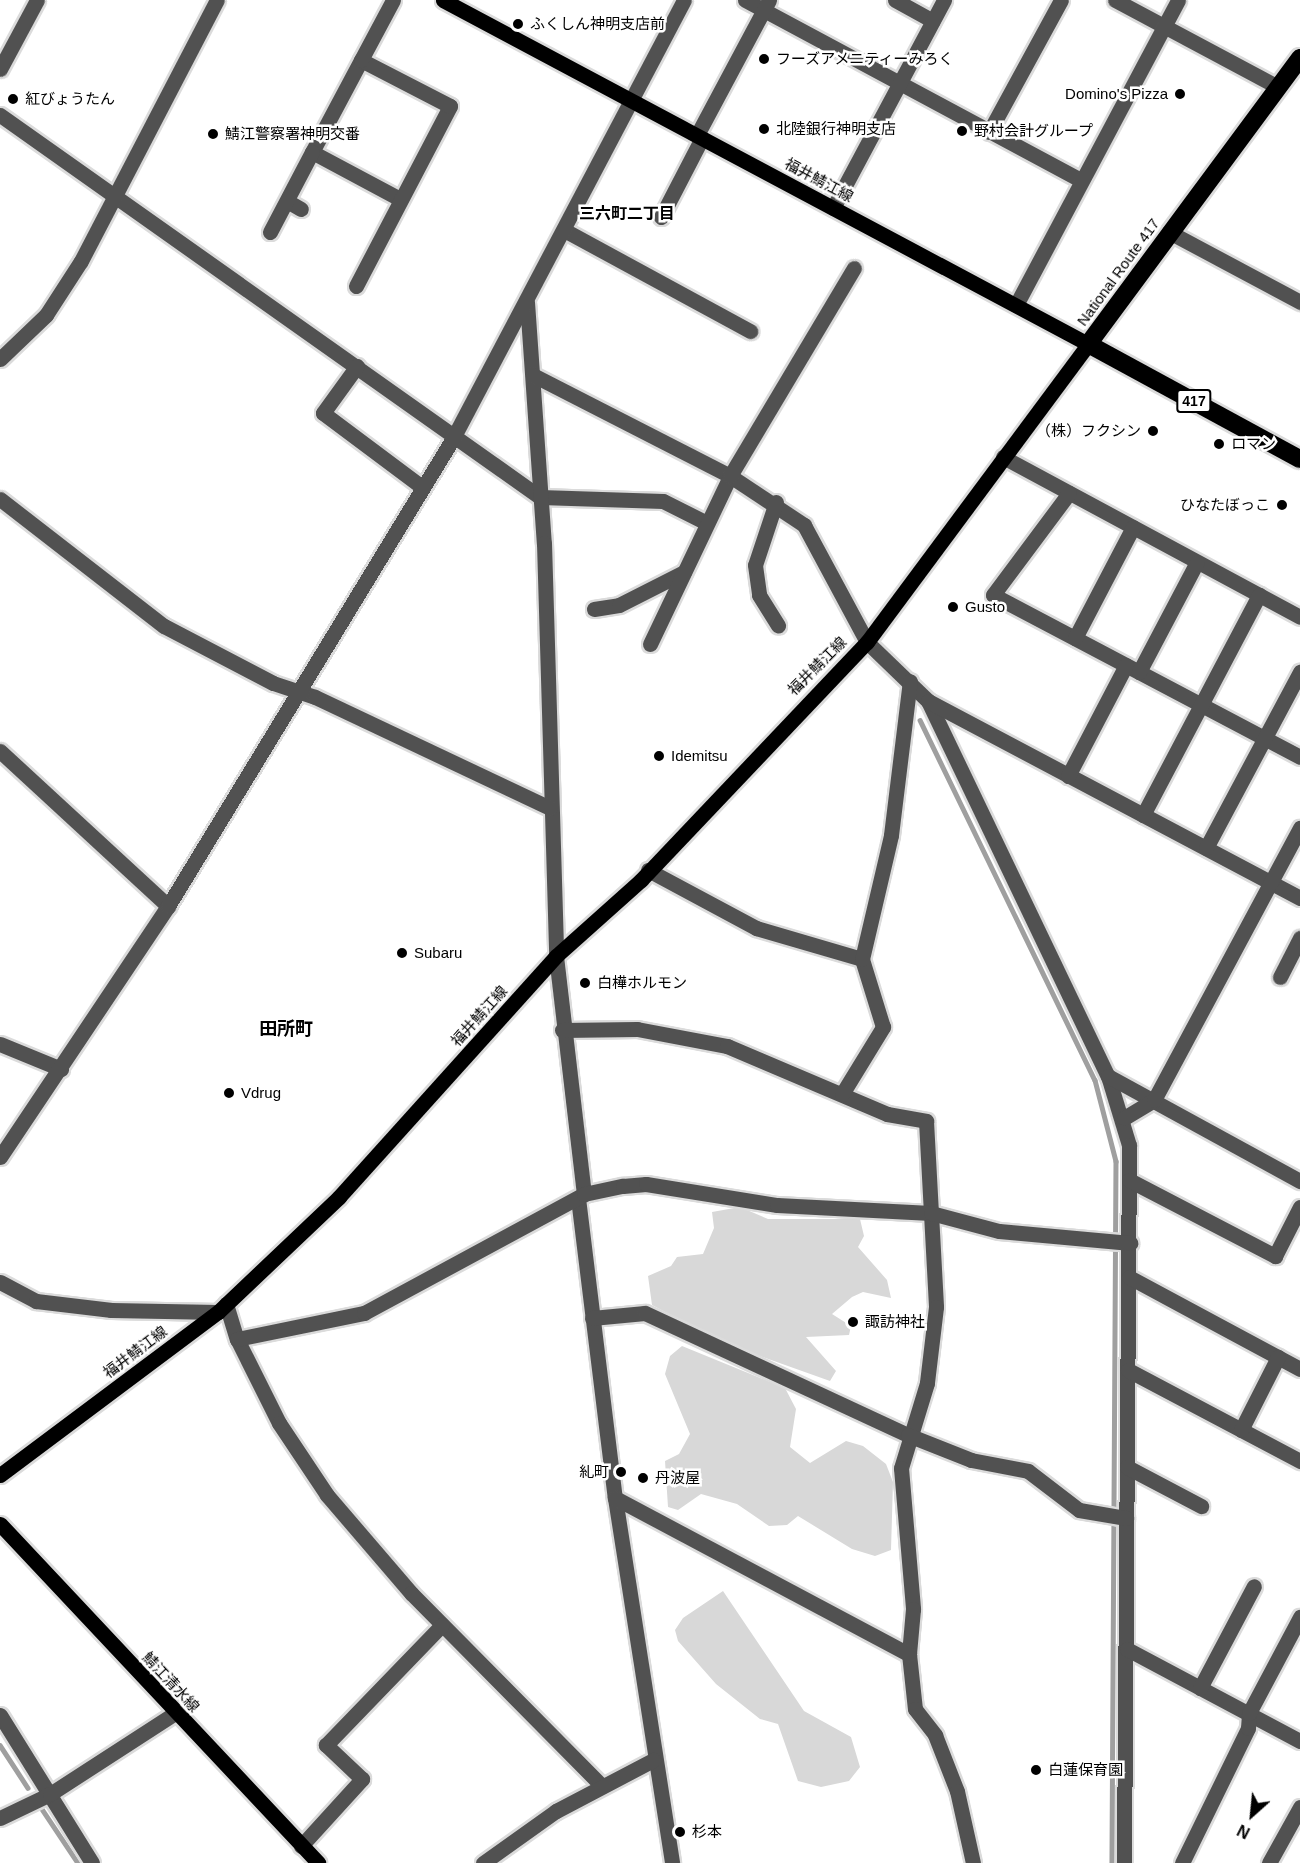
<!DOCTYPE html>
<html>
<head>
<meta charset="utf-8">
<style>
	body { margin:0 }
	#map { position:relative; width:1300px; height:1863px; overflow:hidden; background:#fff; font-family:Helvetica,"Noto Sans JP",sans-serif }
	div>[style] { position:absolute }
	.green>* { inset:0; background:#d8d8d8 }
	.stream>* { height:4.5px; margin:-2.25px; padding:0 2.25px; transform-origin:2.25px; border-radius:2.25px; background:#9f9f9f }
	.roads { filter:drop-shadow(2px 0 #dbdbdb) drop-shadow(-2px 0 #dbdbdb) drop-shadow(0 2px #dbdbdb) drop-shadow(0 -2px #dbdbdb) }
	.minor>* { height:15px; margin:-7.5px; padding:0 7.5px; transform-origin:7.5px; border-radius:7.5px; background:#515151 }
	.major>* { height:15px; margin:-7.5px; padding:0 7.5px; transform-origin:7.5px; border-radius:7.5px; background:#000 }
	.highway>* { height:18px; margin:-9px; padding:0 9px; transform-origin:9px; border-radius:9px; background:#000 }
	.dots>* { width:16px; height:16px; translate:-50% -50%; box-sizing:border-box; border:3px solid #fff; border-radius:50% }
	span { translate:-50% -50%; white-space:nowrap; text-align:center; line-height:1.15; -webkit-text-stroke:5px #fff; paint-order:stroke }
	.shield-label span { padding:2px 4px; background:#fff; border:2px solid; border-radius:4px; -webkit-text-stroke-width:0 }
	.shield-label { font-size:14px; color:#000; font-weight:700 }
	.poi-label { font-size:15px; color:#000 }
	.left { translate:0 -50%; text-align:left }
	.right { translate:-100% -50%; text-align:right }
	.street-label { font-size:15px; color:#000 }
	.neighbourhood-label { font-size:16px; color:#000; font-weight:700 }
	.quarter-label { font-size:18px; color:#000; font-weight:700 }
	.north { position:absolute; left:1222px; top:1785px; width:60px; height:60px; -webkit-text-stroke:4px #fff; paint-order:stroke; rotate:207deg; font-size:16px; font-weight:700; line-height:24px; text-align:center; color:#000 }
	.north::after { content:''; display:block; margin:auto; width:21px; height:27px; background:#000; clip-path:polygon(50% 0,100% 100%,50% 72%,0 100%) }
</style>
</head>
<body>
<div id="map">
	<div class="green">
		<i style="clip-path:polygon(740px 1207px,768px 1219px,860px 1219px,864px 1236px,858px 1247px,887px 1280px,891px 1298px,863px 1292px,852px 1297px,832px 1314px,851px 1326px,849px 1335px,806px 1337px,836px 1371px,830px 1381px,726px 1344px,652px 1305px,648px 1276px,671px 1266px,677px 1257px,703px 1254px,714px 1228px,712px 1212px)"></i>
		<i style="clip-path:polygon(682px 1346px,785px 1388px,796px 1409px,790px 1447px,810px 1463px,846px 1441px,863px 1446px,886px 1464px,893px 1482px,891px 1550px,875px 1556px,852px 1549px,798px 1516px,787px 1525px,769px 1526px,737px 1504px,701px 1494px,678px 1510px,668px 1507px,665px 1461px,679px 1454px,690px 1434px,665px 1374px,670px 1356px)"></i>
		<i style="clip-path:polygon(723px 1591px,804px 1711px,851px 1737px,860px 1767px,849px 1781px,821px 1787px,798px 1781px,778px 1724px,760px 1719px,716px 1684px,678px 1641px,675px 1630px,683px 1618px)"></i>
	</div>
	<div class="stream">
		<i style="left:920px;top:720px;width:400px;rotate:64.1deg"></i>
		<i style="left:1095px;top:1080px;width:84px;rotate:75.5deg"></i>
		<i style="left:1116px;top:1161px;width:702px;rotate:90.33deg"></i>
		<i style="left:0;top:1745px;width:51px;rotate:56.9deg"></i>
		<i style="left:42px;top:1809px;width:65px;rotate:56.3deg"></i>
	</div>
	<div class="roads">
		<div class="minor">
			<i style="left:745px;top:0;width:380px;rotate:28.2deg"></i>
			<i style="left:895px;top:0;width:43px;rotate:28.9deg"></i>
			<i style="left:1115px;top:0;width:185px;rotate:28.1deg"></i>
			<i style="left:361px;top:60px;width:104px;rotate:118deg"></i>
			<i style="left:312px;top:152px;width:100px;rotate:28.1deg"></i>
			<i style="left:0;top:69px;width:78px;rotate:-61.8deg"></i>
			<i style="left:0;top:115px;width:661px;rotate:35.28deg"></i>
			<i style="left:540px;top:497px;width:123px;rotate:1.9deg"></i>
			<i style="left:663px;top:501px;width:49px;rotate:26.6deg"></i>
			<i style="left:989px;top:132px;width:150px;rotate:-61.4deg"></i>
			<i style="left:697px;top:135px;width:153px;rotate:-61.9deg"></i>
			<i style="left:287px;top:201px;width:16px;rotate:30deg"></i>
			<i style="left:833px;top:208px;width:236px;rotate:-61.9deg"></i>
			<i style="left:661px;top:217px;width:89px;rotate:-62.6deg"></i>
			<i style="left:564px;top:230px;width:212px;rotate:28.5deg"></i>
			<i style="left:270px;top:232px;width:90px;rotate:-62.3deg"></i>
			<i style="left:1169px;top:232px;width:149px;rotate:28.1deg"></i>
			<i style="left:356px;top:286px;width:203px;rotate:-62.4deg"></i>
			<i style="left:450px;top:106px;width:100px;rotate:-152.7deg"></i>
			<i style="left:361px;top:60px;width:68px;rotate:-61.9deg"></i>
			<i style="left:527px;top:302px;width:242px;rotate:86deg"></i>
			<i style="left:544px;top:543px;width:413px;rotate:88.3deg"></i>
			<i style="left:556px;top:956px;width:240px;rotate:83.3deg"></i>
			<i style="left:1016px;top:305px;width:345px;rotate:-62deg"></i>
			<i style="left:0;top:359px;width:64px;rotate:-43.7deg"></i>
			<i style="left:46px;top:315px;width:64px;rotate:-57.1deg"></i>
			<i style="left:81px;top:261px;width:294px;rotate:-62.5deg"></i>
			<i style="left:357px;top:366px;width:58px;rotate:125.9deg"></i>
			<i style="left:323px;top:413px;width:124px;rotate:36.8deg"></i>
			<i style="left:533px;top:375px;width:221px;rotate:27.1deg"></i>
			<i style="left:730px;top:476px;width:89px;rotate:33.5deg"></i>
			<i style="left:804px;top:525px;width:133px;rotate:61.7deg"></i>
			<i style="left:867px;top:642px;width:85px;rotate:44deg"></i>
			<i style="left:928px;top:701px;width:416px;rotate:64.4deg"></i>
			<i style="left:1108px;top:1076px;width:72px;rotate:73.1deg"></i>
			<i style="left:1129px;top:1145px;width:718px;rotate:90.4deg"></i>
			<i style="left:1003px;top:457px;width:337px;rotate:28.3deg"></i>
			<i style="left:1069px;top:493px;width:127px;rotate:126.7deg"></i>
			<i style="left:993px;top:595px;width:347px;rotate:27.8deg"></i>
			<i style="left:0;top:499px;width:207px;rotate:37.8deg"></i>
			<i style="left:164px;top:626px;width:123px;rotate:27.6deg"></i>
			<i style="left:273px;top:683px;width:44px;rotate:18.4deg"></i>
			<i style="left:315px;top:697px;width:260px;rotate:25.3deg"></i>
			<i style="left:776px;top:502px;width:66px;rotate:108.4deg"></i>
			<i style="left:755px;top:565px;width:30px;rotate:82deg"></i>
			<i style="left:759px;top:595px;width:36px;rotate:58deg"></i>
			<i style="left:594px;top:609px;width:25px;rotate:-9deg"></i>
			<i style="left:619px;top:605px;width:73px;rotate:-26.9deg"></i>
			<i style="left:1075px;top:638px;width:125px;rotate:-62.4deg"></i>
			<i style="left:650px;top:644px;width:186px;rotate:-64.5deg"></i>
			<i style="left:730px;top:476px;width:242px;rotate:-59.2deg"></i>
			<i style="left:1139px;top:672px;width:124px;rotate:-62.2deg"></i>
			<i style="left:928px;top:701px;width:421px;rotate:27.9deg"></i>
			<i style="left:0;top:751px;width:229px;rotate:42.7deg"></i>
			<i style="left:1068px;top:776px;width:125px;rotate:-62.4deg"></i>
			<i style="left:1143px;top:815px;width:249px;rotate:-62.2deg"></i>
			<i style="left:1206px;top:848px;width:200px;rotate:-61.9deg"></i>
			<i style="left:648px;top:870px;width:123px;rotate:28.2deg"></i>
			<i style="left:756px;top:928px;width:110px;rotate:16.3deg"></i>
			<i style="left:1280px;top:977px;width:44px;rotate:-62.9deg"></i>
			<i style="left:562px;top:1030px;width:75px;rotate:-0.8deg"></i>
			<i style="left:637px;top:1029px;width:92px;rotate:10.7deg"></i>
			<i style="left:727px;top:1046px;width:174px;rotate:23deg"></i>
			<i style="left:887px;top:1114px;width:40px;rotate:10deg"></i>
			<i style="left:926px;top:1121px;width:186px;rotate:86.9deg"></i>
			<i style="left:936px;top:1307px;width:77px;rotate:96.8deg"></i>
			<i style="left:927px;top:1383px;width:89px;rotate:107deg"></i>
			<i style="left:901px;top:1468px;width:142px;rotate:85.1deg"></i>
			<i style="left:913px;top:1609px;width:45px;rotate:95.1deg"></i>
			<i style="left:909px;top:1654px;width:55px;rotate:83.8deg"></i>
			<i style="left:915px;top:1709px;width:33px;rotate:52deg"></i>
			<i style="left:935px;top:1735px;width:60px;rotate:68.6deg"></i>
			<i style="left:957px;top:1791px;width:74px;rotate:77.5deg"></i>
			<i style="left:0;top:1044px;width:66px;rotate:22.3deg"></i>
			<i style="left:1108px;top:1076px;width:219px;rotate:28.7deg"></i>
			<i style="left:842px;top:1094px;width:79px;rotate:-58.5deg"></i>
			<i style="left:883px;top:1027px;width:71px;rotate:-107.2deg"></i>
			<i style="left:862px;top:959px;width:127px;rotate:-76.8deg"></i>
			<i style="left:891px;top:835px;width:155px;rotate:-83deg"></i>
			<i style="left:1124px;top:1118px;width:35px;rotate:-31deg"></i>
			<i style="left:1154px;top:1100px;width:309px;rotate:-61.8deg"></i>
			<i style="left:0;top:1157px;width:302px;rotate:-56.2deg"></i>
			<i style="left:168px;top:906px;width:546px;rotate:-58.64deg"></i>
			<i style="left:452px;top:440px;width:497px;rotate:-62.2deg"></i>
			<i style="left:1129px;top:1180px;width:165px;rotate:27.5deg"></i>
			<i style="left:1275px;top:1256px;width:55px;rotate:-63deg"></i>
			<i style="left:578px;top:1198px;width:302px;rotate:83deg"></i>
			<i style="left:615px;top:1498px;width:369px;rotate:81.1deg"></i>
			<i style="left:1129px;top:1277px;width:194px;rotate:28.3deg"></i>
			<i style="left:0;top:1282px;width:41px;rotate:27.8deg"></i>
			<i style="left:36px;top:1301px;width:76px;rotate:6.8deg"></i>
			<i style="left:111px;top:1310px;width:107px;rotate:1.1deg"></i>
			<i style="left:226px;top:1304px;width:37px;rotate:73deg"></i>
			<i style="left:237px;top:1339px;width:94px;rotate:63.4deg"></i>
			<i style="left:279px;top:1423px;width:87px;rotate:56.3deg"></i>
			<i style="left:327px;top:1495px;width:129px;rotate:49.4deg"></i>
			<i style="left:411px;top:1593px;width:269px;rotate:45.3deg"></i>
			<i style="left:592px;top:1318px;width:53px;rotate:-5.4deg"></i>
			<i style="left:645px;top:1313px;width:290px;rotate:24.9deg"></i>
			<i style="left:908px;top:1435px;width:68px;rotate:21.6deg"></i>
			<i style="left:971px;top:1460px;width:58px;rotate:10.9deg"></i>
			<i style="left:1028px;top:1471px;width:64px;rotate:37.4deg"></i>
			<i style="left:1079px;top:1510px;width:48px;rotate:9.7deg"></i>
			<i style="left:237px;top:1339px;width:130px;rotate:-11.6deg"></i>
			<i style="left:364px;top:1313px;width:250px;rotate:-28.4deg"></i>
			<i style="left:584px;top:1194px;width:40px;rotate:-12deg"></i>
			<i style="left:623px;top:1186px;width:23px;rotate:-5deg"></i>
			<i style="left:646px;top:1184px;width:133px;rotate:9.1deg"></i>
			<i style="left:777px;top:1205px;width:154px;rotate:3deg"></i>
			<i style="left:931px;top:1213px;width:70px;rotate:14.8deg"></i>
			<i style="left:999px;top:1231px;width:132px;rotate:5.2deg"></i>
			<i style="left:1128px;top:1370px;width:195px;rotate:27.9deg"></i>
			<i style="left:1241px;top:1430px;width:82px;rotate:-63.1deg"></i>
			<i style="left:1127px;top:1467px;width:84px;rotate:27.8deg"></i>
			<i style="left:615px;top:1498px;width:333px;rotate:28deg"></i>
			<i style="left:1127px;top:1649px;width:196px;rotate:28deg"></i>
			<i style="left:1200px;top:1688px;width:115px;rotate:-62.1deg"></i>
			<i style="left:0;top:1715px;width:174px;rotate:58.1deg"></i>
			<i style="left:0;top:1818px;width:55px;rotate:-25.6deg"></i>
			<i style="left:50px;top:1794px;width:149px;rotate:-32.9deg"></i>
			<i style="left:301px;top:1846px;width:91px;rotate:-47.7deg"></i>
			<i style="left:362px;top:1779px;width:50px;rotate:-136.6deg"></i>
			<i style="left:326px;top:1745px;width:167px;rotate:-46deg"></i>
			<i style="left:483px;top:1863px;width:90px;rotate:-35.5deg"></i>
			<i style="left:556px;top:1811px;width:110px;rotate:-27.7deg"></i>
			<i style="left:1182px;top:1863px;width:150px;rotate:-63.9deg"></i>
			<i style="left:1248px;top:1728px;width:15px;rotate:-86deg"></i>
			<i style="left:1249px;top:1713px;width:109px;rotate:-62deg"></i>
			<i style="left:1269px;top:1863px;width:64px;rotate:-61deg"></i>
		</div>
		<div class="major">
			<i style="left:0;top:1475px;width:272px;rotate:-36.8deg"></i>
			<i style="left:218px;top:1312px;width:167px;rotate:-43.5deg"></i>
			<i style="left:339px;top:1197px;width:324px;rotate:-48deg"></i>
			<i style="left:556px;top:956px;width:114px;rotate:-41.8deg"></i>
			<i style="left:641px;top:880px;width:328px;rotate:-46.5deg"></i>
			<i style="left:867px;top:642px;width:371px;rotate:-53.4deg"></i>
			<i style="left:1088px;top:344px;width:731px;rotate:-151.93deg"></i>
			<i style="left:0;top:1524px;width:465px;rotate:46.8deg"></i>
		</div>
		<div class="highway">
			<i style="left:1300px;top:58px;width:356px;rotate:126.5deg"></i>
			<i style="left:1088px;top:344px;width:241px;rotate:28.5deg"></i>
		</div>
	</div>
	<div class="dots">
		<i style="left:518px;top:24px;background:#000"></i>
		<i style="left:764px;top:59px;background:#000"></i>
		<i style="left:1180px;top:94px;background:#000"></i>
		<i style="left:13px;top:99px;background:#000"></i>
		<i style="left:764px;top:129px;background:#000"></i>
		<i style="left:962px;top:131px;background:#000"></i>
		<i style="left:213px;top:134px;background:#000"></i>
		<i style="left:1153px;top:431px;background:#000"></i>
		<i style="left:1219px;top:444px;background:#000"></i>
		<i style="left:1282px;top:505px;background:#000"></i>
		<i style="left:953px;top:607px;background:#000"></i>
		<i style="left:659px;top:756px;background:#000"></i>
		<i style="left:402px;top:953px;background:#000"></i>
		<i style="left:585px;top:983px;background:#000"></i>
		<i style="left:229px;top:1093px;background:#000"></i>
		<i style="left:853px;top:1322px;background:#000"></i>
		<i style="left:621px;top:1472px;background:#000"></i>
		<i style="left:643px;top:1478px;background:#000"></i>
		<i style="left:1036px;top:1770px;background:#000"></i>
		<i style="left:680px;top:1832px;background:#000"></i>
	</div>
	<div class="shield-label">
		<span style="left:1194px;top:401px">417</span>
	</div>
	<div class="poi-label">
		<span class="left" style="left:530px;top:24px">ふくしん神明支店前</span>
		<span class="left" style="left:776px;top:59px">フーズアメニティーみろく</span>
		<span class="right" style="left:1168px;top:94px">Domino's Pizza</span>
		<span class="left" style="left:25px;top:99px">紅びょうたん</span>
		<span class="left" style="left:776px;top:129px">北陸銀行神明支店</span>
		<span class="left" style="left:974px;top:131px">野村会計グループ</span>
		<span class="left" style="left:225px;top:134px">鯖江警察署神明交番</span>
		<span class="right" style="left:1141px;top:431px">（株）フクシン</span>
		<span class="left" style="left:1231px;top:444px">ロマン</span>
		<span class="right" style="left:1270px;top:505px">ひなたぼっこ</span>
		<span class="left" style="left:965px;top:607px">Gusto</span>
		<span class="left" style="left:671px;top:756px">Idemitsu</span>
		<span class="left" style="left:414px;top:953px">Subaru</span>
		<span class="left" style="left:597px;top:983px">白樺ホルモン</span>
		<span class="left" style="left:241px;top:1093px">Vdrug</span>
		<span class="left" style="left:865px;top:1322px">諏訪神社</span>
		<span class="right" style="left:609px;top:1472px">糺町</span>
		<span class="left" style="left:655px;top:1478px">丹波屋</span>
		<span class="left" style="left:1048px;top:1770px">白蓮保育園</span>
		<span class="left" style="left:692px;top:1832px">杉本</span>
	</div>
	<div class="street-label">
		<span style="left:819px;top:180px;rotate:28deg">福井鯖江線</span>
		<span style="left:1118px;top:272px;rotate:-54deg">National Route 417</span>
		<span style="left:817px;top:666px;rotate:-45deg">福井鯖江線</span>
		<span style="left:479px;top:1016px;rotate:-48deg">福井鯖江線</span>
		<span style="left:135px;top:1352px;rotate:-37deg">福井鯖江線</span>
		<span style="left:171px;top:1682px;rotate:47deg">鯖江清水線</span>
	</div>
	<div class="neighbourhood-label">
		<span style="left:627px;top:214px">三六町二丁目</span>
	</div>
	<div class="quarter-label">
		<span style="left:286px;top:1029px">田所町</span>
	</div>
	<div class="north">N</div>
</div>
</body>
</html>
